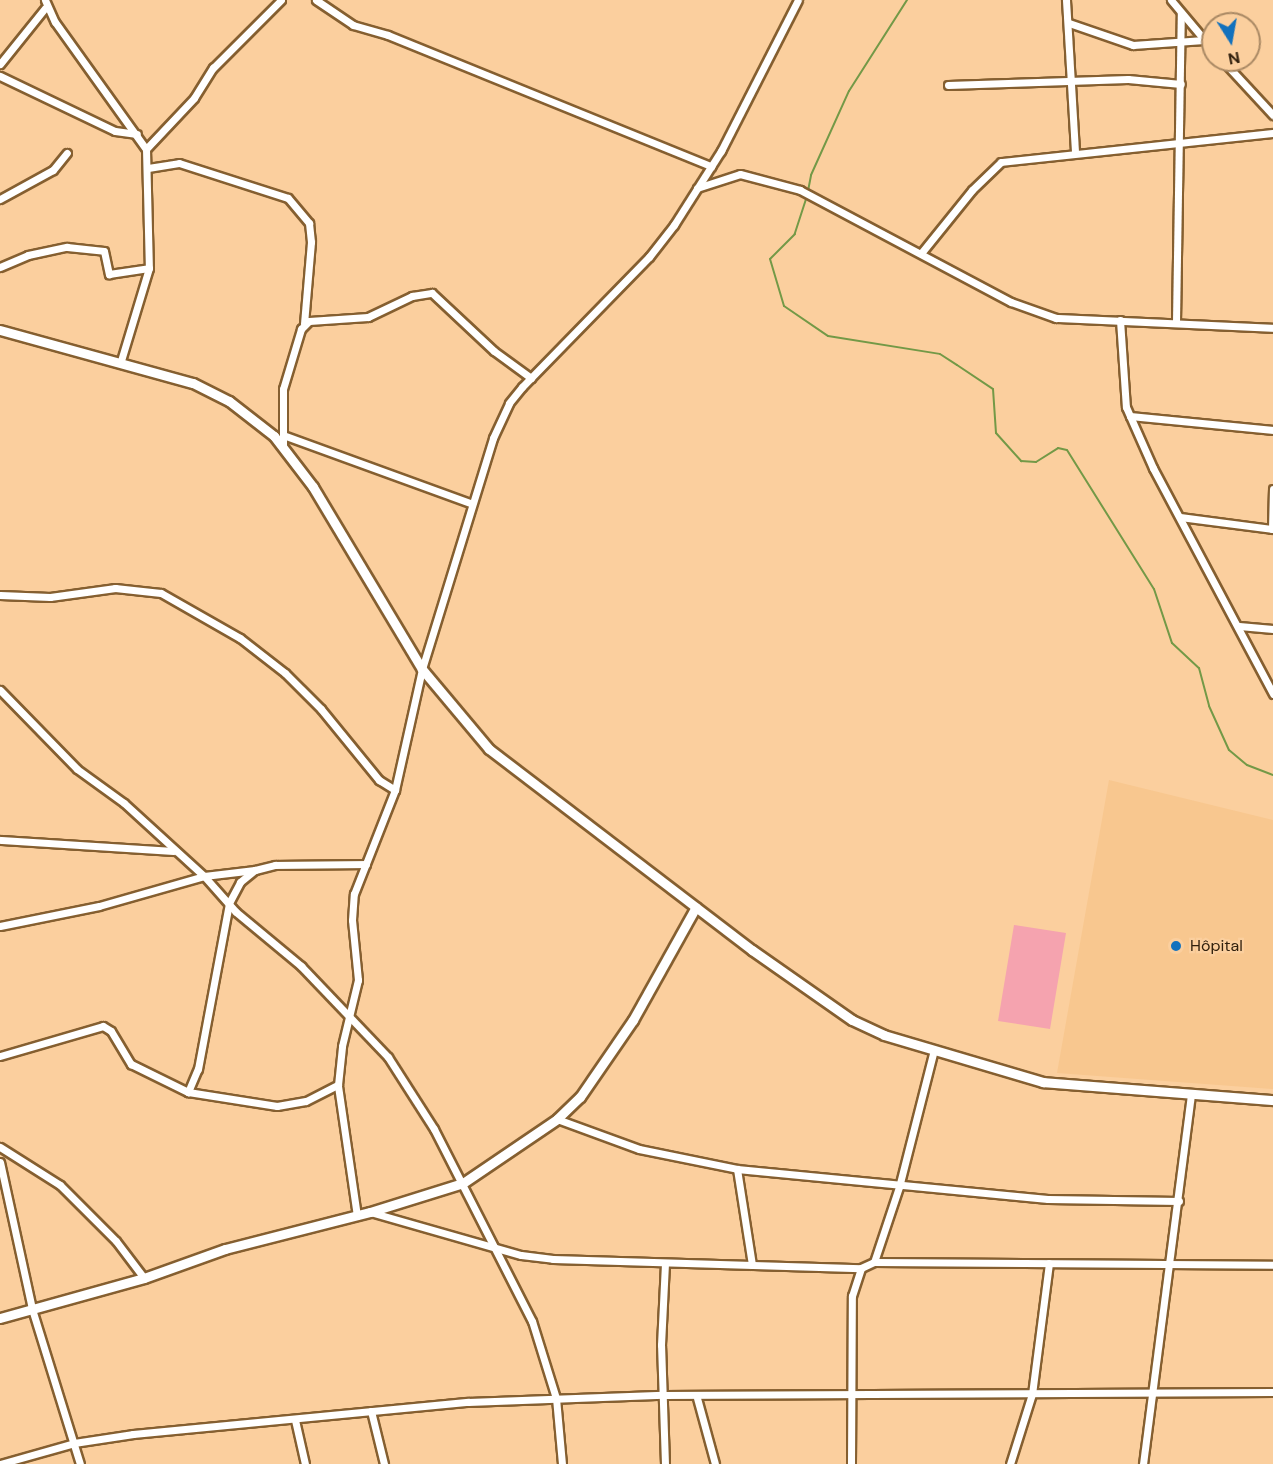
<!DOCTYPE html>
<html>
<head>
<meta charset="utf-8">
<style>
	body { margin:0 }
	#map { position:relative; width:1273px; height:1464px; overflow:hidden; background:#fbcf9e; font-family:"DM Sans",sans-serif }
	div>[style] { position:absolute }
	.built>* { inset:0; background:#f8c78f }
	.green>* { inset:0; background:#f5a3af }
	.stream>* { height:2px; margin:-1px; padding:0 1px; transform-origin:1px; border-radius:1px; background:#739947 }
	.roads { filter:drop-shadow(2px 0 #855f30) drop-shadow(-2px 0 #855f30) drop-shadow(0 2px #855f30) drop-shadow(0 -2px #855f30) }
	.minor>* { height:7px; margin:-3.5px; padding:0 3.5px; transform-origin:3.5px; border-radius:3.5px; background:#fff }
	.major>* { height:9px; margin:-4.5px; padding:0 4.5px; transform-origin:4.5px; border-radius:4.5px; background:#fff }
	.dots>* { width:16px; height:16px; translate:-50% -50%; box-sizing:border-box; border:3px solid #fbcf9e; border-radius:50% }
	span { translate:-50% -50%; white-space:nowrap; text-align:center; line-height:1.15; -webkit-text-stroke:4.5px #fbcf9e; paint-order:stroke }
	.poi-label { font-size:16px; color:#31200d }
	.left { translate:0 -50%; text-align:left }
	.north { position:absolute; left:1201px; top:12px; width:60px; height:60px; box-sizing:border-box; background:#fbcf9e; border:2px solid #aa8964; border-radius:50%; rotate:169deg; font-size:16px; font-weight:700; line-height:24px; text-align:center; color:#31200d }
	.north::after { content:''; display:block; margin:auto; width:21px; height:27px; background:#1271bd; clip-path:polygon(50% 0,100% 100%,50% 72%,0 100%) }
</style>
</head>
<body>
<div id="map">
	<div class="built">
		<i style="clip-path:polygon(1109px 780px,1273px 820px,1273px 1089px,1057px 1073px)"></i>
	</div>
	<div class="green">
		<i style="clip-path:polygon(1014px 925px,1066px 933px,1050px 1029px,998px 1021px)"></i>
	</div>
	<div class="stream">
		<i style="left:808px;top:191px;width:16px;rotate:-79deg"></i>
		<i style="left:811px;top:175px;width:92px;rotate:-65.7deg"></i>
		<i style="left:849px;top:91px;width:108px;rotate:-57.5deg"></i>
		<i style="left:807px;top:196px;width:40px;rotate:108deg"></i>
		<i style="left:795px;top:234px;width:35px;rotate:135deg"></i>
		<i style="left:770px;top:259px;width:49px;rotate:73.4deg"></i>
		<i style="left:784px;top:306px;width:53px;rotate:34.3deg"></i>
		<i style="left:828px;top:336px;width:113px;rotate:9.1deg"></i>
		<i style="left:940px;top:354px;width:20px;rotate:33deg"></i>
		<i style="left:957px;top:365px;width:43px;rotate:33.7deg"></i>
		<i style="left:993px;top:389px;width:44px;rotate:86.1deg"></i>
		<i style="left:996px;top:433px;width:38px;rotate:48deg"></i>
		<i style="left:1021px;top:461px;width:15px;rotate:4deg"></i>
		<i style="left:1036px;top:462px;width:26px;rotate:-32deg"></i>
		<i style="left:1058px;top:448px;width:9px;rotate:13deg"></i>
		<i style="left:1067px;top:450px;width:164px;rotate:58deg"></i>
		<i style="left:1154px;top:589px;width:57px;rotate:71.6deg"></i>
		<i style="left:1172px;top:643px;width:37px;rotate:43deg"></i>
		<i style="left:1199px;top:668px;width:39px;rotate:75deg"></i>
		<i style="left:1209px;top:706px;width:48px;rotate:65.6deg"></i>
		<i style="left:1229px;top:750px;width:23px;rotate:40deg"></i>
		<i style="left:1247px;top:765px;width:28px;rotate:21deg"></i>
	</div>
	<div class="roads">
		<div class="minor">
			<i style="left:45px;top:0;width:24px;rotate:66deg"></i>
			<i style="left:55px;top:22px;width:156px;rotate:54.4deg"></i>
			<i style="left:146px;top:149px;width:119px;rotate:88.6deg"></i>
			<i style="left:149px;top:268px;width:97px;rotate:106.8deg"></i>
			<i style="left:316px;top:0;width:45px;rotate:34deg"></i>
			<i style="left:353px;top:25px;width:36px;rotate:16deg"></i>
			<i style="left:388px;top:35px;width:349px;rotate:22.1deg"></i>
			<i style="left:1066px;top:0;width:152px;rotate:86.6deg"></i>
			<i style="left:1171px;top:0;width:65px;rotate:50deg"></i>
			<i style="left:1069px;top:23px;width:68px;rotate:19deg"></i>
			<i style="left:1133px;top:45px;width:71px;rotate:-4deg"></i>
			<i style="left:1222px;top:60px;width:75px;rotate:47.2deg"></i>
			<i style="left:0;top:64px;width:72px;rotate:-51.2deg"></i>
			<i style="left:0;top:76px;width:127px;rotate:25.6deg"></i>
			<i style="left:115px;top:131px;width:22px;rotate:8deg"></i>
			<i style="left:948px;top:85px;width:180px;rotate:-1.9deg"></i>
			<i style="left:1128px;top:79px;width:53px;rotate:5.4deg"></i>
			<i style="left:146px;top:149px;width:70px;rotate:-46.7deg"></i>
			<i style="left:194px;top:98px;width:36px;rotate:-58deg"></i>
			<i style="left:213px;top:68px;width:96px;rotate:-45deg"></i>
			<i style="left:148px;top:168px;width:31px;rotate:-9deg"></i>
			<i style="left:179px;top:163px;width:114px;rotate:17.8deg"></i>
			<i style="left:288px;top:198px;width:33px;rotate:50deg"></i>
			<i style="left:309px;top:223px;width:19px;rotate:84deg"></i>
			<i style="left:311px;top:242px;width:82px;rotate:94.9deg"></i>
			<i style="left:697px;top:188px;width:45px;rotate:-18deg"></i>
			<i style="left:740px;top:174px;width:62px;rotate:14.9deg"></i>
			<i style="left:800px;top:190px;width:239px;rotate:28deg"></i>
			<i style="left:1011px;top:302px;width:48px;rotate:19.6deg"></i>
			<i style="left:1056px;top:318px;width:217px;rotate:2.6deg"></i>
			<i style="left:0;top:199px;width:60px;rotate:-28.7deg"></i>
			<i style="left:53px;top:170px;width:22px;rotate:-51deg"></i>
			<i style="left:922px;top:252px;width:80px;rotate:-51.1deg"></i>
			<i style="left:972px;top:190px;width:40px;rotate:-44deg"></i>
			<i style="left:1001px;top:162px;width:274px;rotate:-6.1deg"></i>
			<i style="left:0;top:267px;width:30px;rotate:-23deg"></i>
			<i style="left:28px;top:255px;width:40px;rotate:-12deg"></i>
			<i style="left:67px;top:247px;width:37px;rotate:6deg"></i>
			<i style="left:104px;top:251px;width:24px;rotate:78deg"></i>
			<i style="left:109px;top:274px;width:40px;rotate:-8.5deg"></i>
			<i style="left:1120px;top:320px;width:87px;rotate:86.1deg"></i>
			<i style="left:1126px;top:407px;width:67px;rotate:66.1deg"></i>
			<i style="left:1153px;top:468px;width:256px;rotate:62deg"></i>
			<i style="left:1176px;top:321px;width:308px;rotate:-89.1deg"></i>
			<i style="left:1130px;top:416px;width:144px;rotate:5.6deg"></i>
			<i style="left:283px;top:435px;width:199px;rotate:20deg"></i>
			<i style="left:283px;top:446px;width:57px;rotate:-90deg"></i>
			<i style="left:283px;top:389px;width:63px;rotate:-73.3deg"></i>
			<i style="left:301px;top:329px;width:11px;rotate:-45deg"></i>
			<i style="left:309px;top:321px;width:59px;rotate:-3.9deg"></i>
			<i style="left:368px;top:317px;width:49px;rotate:-25.5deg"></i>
			<i style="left:412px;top:296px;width:20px;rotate:-9deg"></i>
			<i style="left:432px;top:293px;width:85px;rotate:43.1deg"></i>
			<i style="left:494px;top:351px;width:46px;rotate:36.1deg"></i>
			<i style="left:1180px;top:517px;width:94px;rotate:7.4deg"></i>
			<i style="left:1272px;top:529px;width:40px;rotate:-88.6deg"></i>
			<i style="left:0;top:595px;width:50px;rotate:2.3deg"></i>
			<i style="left:50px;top:597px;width:66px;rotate:-7.9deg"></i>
			<i style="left:115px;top:588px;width:46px;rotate:6.2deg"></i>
			<i style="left:161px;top:593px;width:91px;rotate:29.7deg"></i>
			<i style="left:240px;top:638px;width:57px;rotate:37.9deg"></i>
			<i style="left:285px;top:673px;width:51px;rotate:45deg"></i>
			<i style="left:321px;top:709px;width:92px;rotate:50.8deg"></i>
			<i style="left:379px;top:780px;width:19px;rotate:32deg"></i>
			<i style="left:1239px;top:626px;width:34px;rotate:5deg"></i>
			<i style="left:0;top:690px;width:110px;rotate:45.7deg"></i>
			<i style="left:77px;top:769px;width:58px;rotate:35.9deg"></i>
			<i style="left:124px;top:803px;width:108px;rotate:42.4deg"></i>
			<i style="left:204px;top:876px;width:48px;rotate:48.4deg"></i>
			<i style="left:236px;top:912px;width:85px;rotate:39.7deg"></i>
			<i style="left:301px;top:966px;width:126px;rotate:46.3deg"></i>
			<i style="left:388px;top:1057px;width:85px;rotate:57.4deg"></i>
			<i style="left:434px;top:1129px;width:216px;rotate:63deg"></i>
			<i style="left:532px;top:1321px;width:81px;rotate:72.7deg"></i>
			<i style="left:556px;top:1398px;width:66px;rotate:84.8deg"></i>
			<i style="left:0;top:840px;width:174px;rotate:3.6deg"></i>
			<i style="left:0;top:926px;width:101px;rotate:-11.4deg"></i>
			<i style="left:99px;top:906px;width:109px;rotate:-15.9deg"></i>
			<i style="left:204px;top:876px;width:51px;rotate:-6.7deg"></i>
			<i style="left:0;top:1056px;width:107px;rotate:-16.2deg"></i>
			<i style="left:103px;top:1026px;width:9px;rotate:32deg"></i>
			<i style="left:111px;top:1031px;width:39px;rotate:59deg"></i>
			<i style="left:131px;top:1064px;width:64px;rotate:26.2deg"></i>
			<i style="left:188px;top:1092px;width:90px;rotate:8.9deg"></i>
			<i style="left:277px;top:1106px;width:29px;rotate:-10deg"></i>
			<i style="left:306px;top:1101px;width:36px;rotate:-27deg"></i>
			<i style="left:188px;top:1092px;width:25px;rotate:-67deg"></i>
			<i style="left:198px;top:1069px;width:169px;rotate:-79.4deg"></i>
			<i style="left:229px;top:903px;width:24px;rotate:-62deg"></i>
			<i style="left:240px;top:882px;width:19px;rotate:-39deg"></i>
			<i style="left:255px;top:870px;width:21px;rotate:-14deg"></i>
			<i style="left:275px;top:865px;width:91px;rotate:-0.6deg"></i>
			<i style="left:557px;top:1119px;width:87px;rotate:20.1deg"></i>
			<i style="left:639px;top:1149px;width:100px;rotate:11.5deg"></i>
			<i style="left:737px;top:1169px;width:312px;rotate:5.5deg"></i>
			<i style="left:1048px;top:1199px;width:131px;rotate:0.9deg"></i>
			<i style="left:0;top:1147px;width:71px;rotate:32.3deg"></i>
			<i style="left:60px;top:1185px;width:79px;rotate:45deg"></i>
			<i style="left:116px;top:1241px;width:46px;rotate:52.9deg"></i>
			<i style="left:0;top:1162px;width:150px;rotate:77.7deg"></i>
			<i style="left:32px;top:1309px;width:162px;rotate:72.8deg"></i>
			<i style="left:737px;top:1169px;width:97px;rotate:81.1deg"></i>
			<i style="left:370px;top:1212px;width:157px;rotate:15.9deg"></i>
			<i style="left:521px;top:1255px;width:32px;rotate:7deg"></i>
			<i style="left:553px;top:1259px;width:308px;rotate:1.7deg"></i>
			<i style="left:861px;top:1268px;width:14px;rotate:-25deg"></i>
			<i style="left:874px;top:1262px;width:399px;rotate:0.4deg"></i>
			<i style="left:357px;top:1216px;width:132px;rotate:-98.3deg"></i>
			<i style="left:338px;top:1085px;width:39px;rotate:-84deg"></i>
			<i style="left:342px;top:1046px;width:68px;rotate:-76.4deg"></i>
			<i style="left:358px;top:980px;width:60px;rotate:-95.7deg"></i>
			<i style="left:352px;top:920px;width:26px;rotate:-86deg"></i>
			<i style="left:354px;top:894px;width:112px;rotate:-68.5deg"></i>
			<i style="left:395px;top:790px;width:124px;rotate:-77.4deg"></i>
			<i style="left:422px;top:669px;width:242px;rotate:-72.9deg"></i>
			<i style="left:493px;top:438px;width:38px;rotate:-65deg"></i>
			<i style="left:509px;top:403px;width:21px;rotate:-51deg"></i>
			<i style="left:522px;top:387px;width:182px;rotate:-45.7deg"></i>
			<i style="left:649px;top:257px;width:41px;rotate:-52deg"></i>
			<i style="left:674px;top:225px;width:88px;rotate:-57.6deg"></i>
			<i style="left:721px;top:151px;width:169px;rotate:-63deg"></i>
			<i style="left:874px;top:1262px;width:79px;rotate:-71.6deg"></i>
			<i style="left:899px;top:1187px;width:141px;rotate:-75.7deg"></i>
			<i style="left:697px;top:1398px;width:68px;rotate:74.7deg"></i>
			<i style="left:371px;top:1411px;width:55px;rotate:76.2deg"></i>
			<i style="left:295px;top:1420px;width:45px;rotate:77.2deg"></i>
			<i style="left:0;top:1464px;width:77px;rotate:-15.8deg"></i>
			<i style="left:74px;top:1443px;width:60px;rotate:-8.7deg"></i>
			<i style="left:133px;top:1434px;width:337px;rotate:-5.5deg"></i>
			<i style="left:468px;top:1402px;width:195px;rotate:-2.1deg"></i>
			<i style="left:663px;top:1395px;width:610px;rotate:-0.28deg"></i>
			<i style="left:665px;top:1464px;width:119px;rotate:-91.9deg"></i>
			<i style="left:661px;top:1345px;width:81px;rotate:-87.2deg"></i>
			<i style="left:851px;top:1464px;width:168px;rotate:-89.7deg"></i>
			<i style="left:852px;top:1296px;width:29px;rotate:-72deg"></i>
			<i style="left:1010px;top:1464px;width:73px;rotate:-72.6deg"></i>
			<i style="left:1032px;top:1394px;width:132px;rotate:-82.6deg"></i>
			<i style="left:1143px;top:1464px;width:373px;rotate:-82.6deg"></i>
		</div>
		<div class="major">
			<i style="left:0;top:330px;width:200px;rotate:15.4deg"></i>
			<i style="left:193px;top:383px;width:40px;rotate:26.6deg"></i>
			<i style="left:229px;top:401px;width:57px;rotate:37.9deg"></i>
			<i style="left:274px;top:436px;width:64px;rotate:52.6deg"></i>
			<i style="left:313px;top:487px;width:212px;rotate:59.1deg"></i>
			<i style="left:422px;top:669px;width:104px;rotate:50.1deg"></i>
			<i style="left:489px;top:749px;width:331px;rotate:37.4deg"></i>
			<i style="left:752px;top:950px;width:122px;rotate:35deg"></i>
			<i style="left:852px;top:1020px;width:35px;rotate:25deg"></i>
			<i style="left:884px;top:1035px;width:166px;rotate:16.5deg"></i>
			<i style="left:1043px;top:1082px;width:231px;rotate:4.5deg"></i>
			<i style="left:0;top:1318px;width:149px;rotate:-15.5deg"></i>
			<i style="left:144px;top:1278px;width:86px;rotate:-19.7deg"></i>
			<i style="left:225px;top:1249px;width:150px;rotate:-14.3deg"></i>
			<i style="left:370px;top:1212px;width:97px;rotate:-17.3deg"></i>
			<i style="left:463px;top:1183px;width:114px;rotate:-34.2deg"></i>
			<i style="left:557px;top:1119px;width:32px;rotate:-44deg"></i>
			<i style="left:580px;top:1097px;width:93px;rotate:-55.5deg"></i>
			<i style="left:633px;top:1020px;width:129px;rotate:-60.9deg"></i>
		</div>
	</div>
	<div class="dots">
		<i style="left:1176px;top:946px;background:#1271bd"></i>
	</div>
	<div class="poi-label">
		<span class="left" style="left:1190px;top:946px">Hôpital</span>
	</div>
	<div class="north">N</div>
</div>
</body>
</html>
